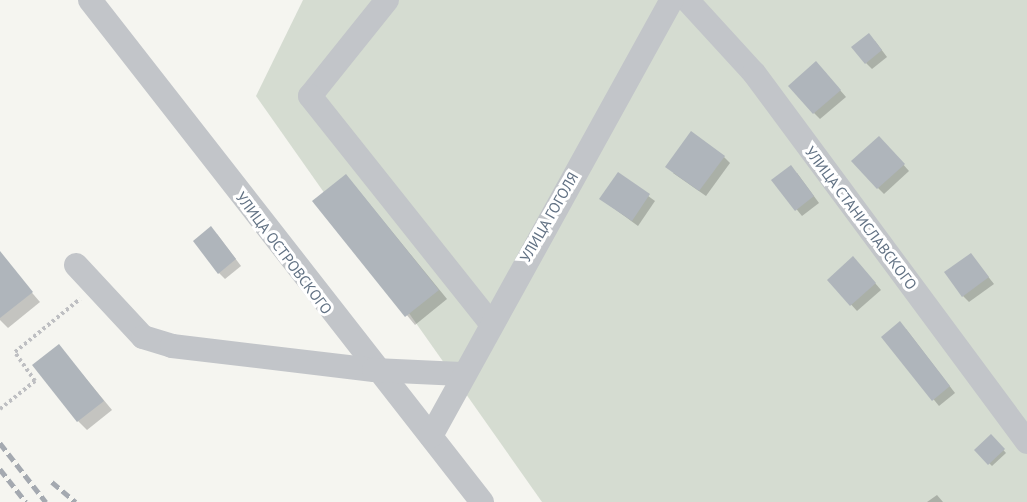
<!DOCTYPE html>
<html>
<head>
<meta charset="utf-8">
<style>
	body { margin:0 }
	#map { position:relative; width:1027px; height:502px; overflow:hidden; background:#f5f5f0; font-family:"PT Sans",sans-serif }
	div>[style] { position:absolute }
	.green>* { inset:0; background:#d5dcd1 }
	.shadow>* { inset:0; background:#0003 }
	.building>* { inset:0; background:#afb5bb }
	.path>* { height:4px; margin-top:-2px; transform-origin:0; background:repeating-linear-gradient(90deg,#bebfc2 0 3px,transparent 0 6px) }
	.minor>* { height:24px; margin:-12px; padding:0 12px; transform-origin:12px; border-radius:12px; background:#c2c5c9 }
	.rail>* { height:4.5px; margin-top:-2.25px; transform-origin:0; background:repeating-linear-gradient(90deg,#a4a9b0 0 9px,transparent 0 13.5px) }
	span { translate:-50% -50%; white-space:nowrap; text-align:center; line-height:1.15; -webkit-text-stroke:6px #fff; paint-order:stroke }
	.street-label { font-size:15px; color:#627284 }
</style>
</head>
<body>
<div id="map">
	<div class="green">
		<i style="clip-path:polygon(303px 0,1027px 0,1027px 502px,542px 502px,256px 96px)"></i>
	</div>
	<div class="shadow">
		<i style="clip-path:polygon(875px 41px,887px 57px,872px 69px,866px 63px)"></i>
		<i style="clip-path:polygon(822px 69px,846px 97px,820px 119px,814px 113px)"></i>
		<i style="clip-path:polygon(885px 144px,909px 171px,884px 194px,878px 188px)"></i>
		<i style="clip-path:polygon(724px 157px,730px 163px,706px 196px,673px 173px)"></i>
		<i style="clip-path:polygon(797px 173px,819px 203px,802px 216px,773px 180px)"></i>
		<i style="clip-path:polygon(618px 174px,655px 201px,638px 226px,601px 199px)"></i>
		<i style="clip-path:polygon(354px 185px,447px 299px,415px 325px,314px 202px)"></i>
		<i style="clip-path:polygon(217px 234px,241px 266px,225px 279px,219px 273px)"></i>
		<i style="clip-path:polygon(971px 255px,994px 284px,969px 302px,963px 296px)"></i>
		<i style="clip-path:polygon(0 256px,40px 302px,8px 328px,0 320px)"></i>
		<i style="clip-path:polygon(859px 264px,881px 290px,857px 311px,829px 280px)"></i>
		<i style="clip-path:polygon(906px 329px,955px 393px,939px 406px,883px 337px)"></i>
		<i style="clip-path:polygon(59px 346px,112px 410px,87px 430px,78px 421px)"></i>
		<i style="clip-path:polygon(991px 436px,1006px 453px,992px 466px,976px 450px)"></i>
		<i style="clip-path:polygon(937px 495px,943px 502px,927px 502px)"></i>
	</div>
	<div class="building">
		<i style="clip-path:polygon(869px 33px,882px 50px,865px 64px,851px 47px)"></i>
		<i style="clip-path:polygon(816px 61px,841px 90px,813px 114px,788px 86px)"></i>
		<i style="clip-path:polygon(691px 131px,725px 156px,699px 191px,665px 167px)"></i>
		<i style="clip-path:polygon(879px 136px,905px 164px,877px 189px,851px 161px)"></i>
		<i style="clip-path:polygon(791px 165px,814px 196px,795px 211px,771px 180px)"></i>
		<i style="clip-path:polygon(618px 172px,650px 194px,632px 221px,599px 199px)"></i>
		<i style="clip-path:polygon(346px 174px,439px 290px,405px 317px,312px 201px)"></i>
		<i style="clip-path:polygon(211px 226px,236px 259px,218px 274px,193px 241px)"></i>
		<i style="clip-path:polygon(0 251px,33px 292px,0 318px)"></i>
		<i style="clip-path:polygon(971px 253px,989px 277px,962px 297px,944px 272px)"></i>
		<i style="clip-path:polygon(853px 256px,876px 283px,850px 306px,827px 280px)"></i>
		<i style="clip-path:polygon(900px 321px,950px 386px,932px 401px,881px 337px)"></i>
		<i style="clip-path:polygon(59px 344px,104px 401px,77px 422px,32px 365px)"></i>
		<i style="clip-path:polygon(991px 434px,1005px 449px,988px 465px,974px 450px)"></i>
	</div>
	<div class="path">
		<i style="left:0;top:409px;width:45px;rotate:-38.7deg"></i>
		<i style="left:35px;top:381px;width:35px;rotate:-125deg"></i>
		<i style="left:15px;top:352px;width:84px;rotate:-39.2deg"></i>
	</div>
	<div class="minor">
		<i style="left:90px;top:0;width:637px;rotate:52.01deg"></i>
		<i style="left:387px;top:0;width:123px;rotate:128.7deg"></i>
		<i style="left:310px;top:96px;width:288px;rotate:51.5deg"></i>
		<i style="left:687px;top:0;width:99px;rotate:47.5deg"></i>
		<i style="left:754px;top:73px;width:459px;rotate:53.5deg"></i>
		<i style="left:76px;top:265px;width:98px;rotate:47.1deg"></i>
		<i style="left:143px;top:337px;width:30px;rotate:17deg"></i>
		<i style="left:172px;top:346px;width:203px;rotate:6.8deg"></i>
		<i style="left:374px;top:370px;width:87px;rotate:2.6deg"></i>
		<i style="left:431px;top:436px;width:498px;rotate:-61.1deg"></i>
	</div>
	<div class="rail">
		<i style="left:0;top:443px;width:75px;rotate:52.1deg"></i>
		<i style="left:0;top:469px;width:42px;rotate:51.8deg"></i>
		<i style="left:52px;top:482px;width:31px;rotate:40deg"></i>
	</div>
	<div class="street-label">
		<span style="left:549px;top:217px;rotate:-60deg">УЛИЦА ГОГОЛЯ</span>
		<span style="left:861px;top:218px;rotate:53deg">УЛИЦА СТАНИСЛАВСКОГО</span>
		<span style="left:284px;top:253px;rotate:53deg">УЛИЦА ОСТРОВСКОГО</span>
	</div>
</div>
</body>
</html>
